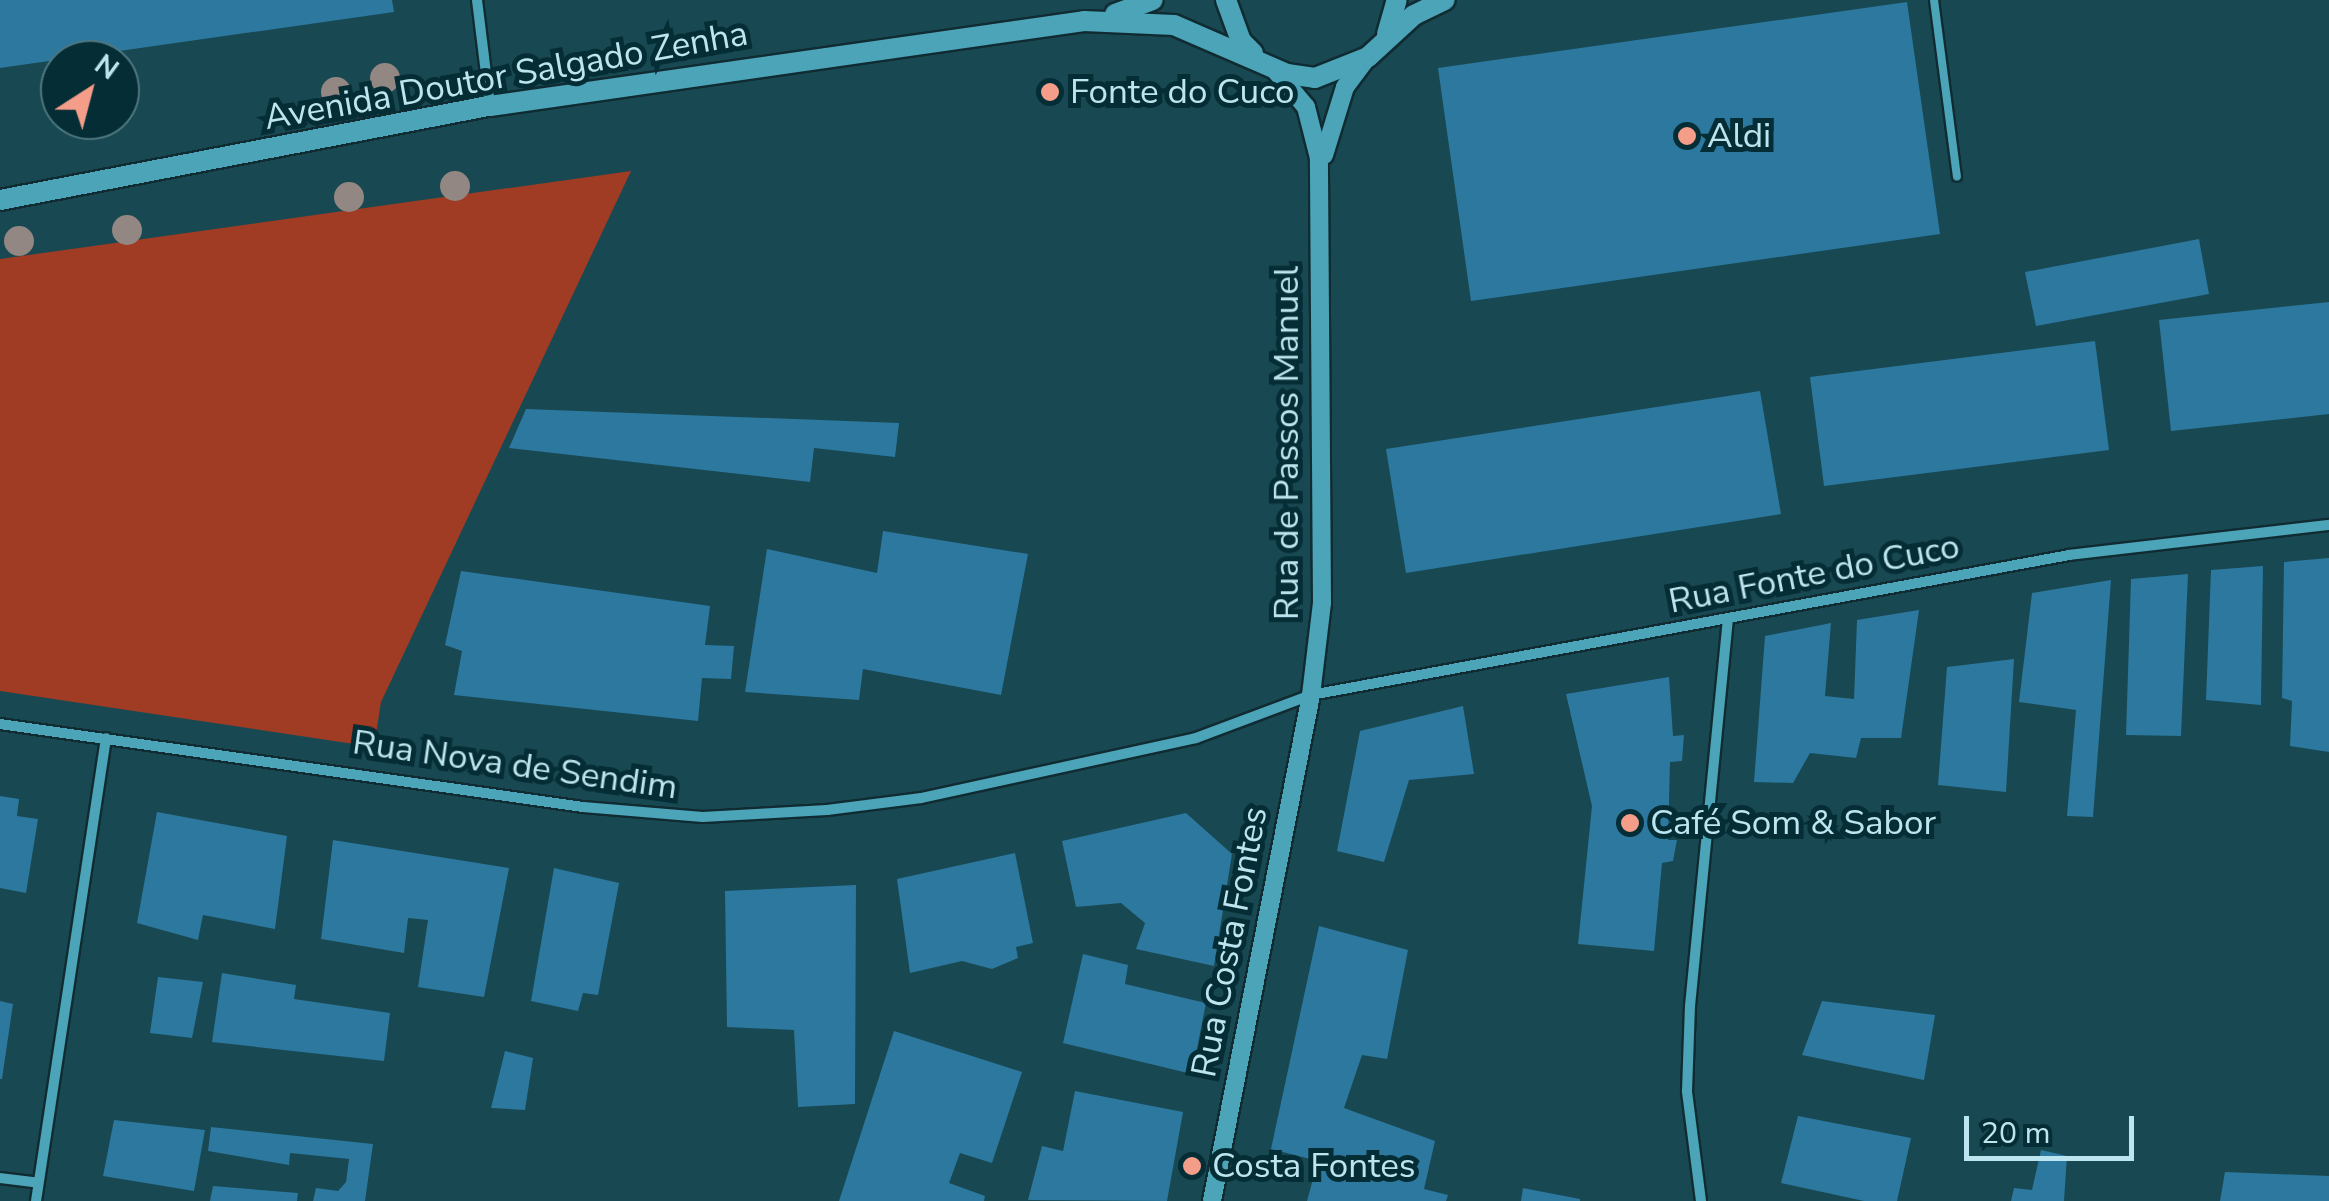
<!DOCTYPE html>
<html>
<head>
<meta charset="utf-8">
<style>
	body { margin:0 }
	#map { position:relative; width:2329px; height:1201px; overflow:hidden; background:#184852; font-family:"Nunito Sans",sans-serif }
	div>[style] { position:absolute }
	.green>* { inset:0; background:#a03b24 }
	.building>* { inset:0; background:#2c789e }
	.roads { filter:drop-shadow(2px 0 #102c32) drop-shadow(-2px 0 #102c32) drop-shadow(0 2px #102c32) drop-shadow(0 -2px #102c32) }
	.service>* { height:8px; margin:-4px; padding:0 4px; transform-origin:4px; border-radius:4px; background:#4ba4b8 }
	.minor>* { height:10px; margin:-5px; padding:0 5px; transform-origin:5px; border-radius:5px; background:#4ba4b8 }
	.tertiary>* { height:18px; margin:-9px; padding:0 9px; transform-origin:9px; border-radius:9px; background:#4ba4b8 }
	.secondary>* { height:20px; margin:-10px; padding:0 10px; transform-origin:10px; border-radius:10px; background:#4ba4b8 }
	.trees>* { width:30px; height:30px; margin:-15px; border-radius:50%; background:#938783 }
	.dots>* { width:28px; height:28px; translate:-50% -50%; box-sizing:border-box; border:5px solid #052d35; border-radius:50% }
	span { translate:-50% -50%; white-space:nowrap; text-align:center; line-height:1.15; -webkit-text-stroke:10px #052d35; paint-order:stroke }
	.street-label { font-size:35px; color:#bce5ef }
	.poi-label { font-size:35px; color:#bce5ef }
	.left { translate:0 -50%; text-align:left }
	.north { position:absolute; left:40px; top:40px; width:100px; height:100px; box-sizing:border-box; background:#052d35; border:2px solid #4e777f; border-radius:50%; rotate:36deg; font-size:28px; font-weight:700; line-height:40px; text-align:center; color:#bce5ef }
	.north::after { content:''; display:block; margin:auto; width:35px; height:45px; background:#f49e89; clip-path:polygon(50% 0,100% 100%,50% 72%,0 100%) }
	.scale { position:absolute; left:1964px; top:1116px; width:170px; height:45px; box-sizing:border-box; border:5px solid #bce5ef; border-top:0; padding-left:12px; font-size:30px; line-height:35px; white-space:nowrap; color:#bce5ef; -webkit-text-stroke:8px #052d35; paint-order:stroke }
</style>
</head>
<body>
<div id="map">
	<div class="green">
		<i style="clip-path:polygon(631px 171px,381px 702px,374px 747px,0 691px,0 259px)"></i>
	</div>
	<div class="building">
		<i style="clip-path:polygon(0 0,392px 0,394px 12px,0 68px)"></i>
		<i style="clip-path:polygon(1907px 2px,1940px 234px,1471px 301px,1438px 68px)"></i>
		<i style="clip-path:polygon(2199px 239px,2209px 294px,2036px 326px,2025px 272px)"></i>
		<i style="clip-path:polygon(2329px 302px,2329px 414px,2171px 431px,2159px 320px)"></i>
		<i style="clip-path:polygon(2095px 341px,2109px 450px,1824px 486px,1810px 377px)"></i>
		<i style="clip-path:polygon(1760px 391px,1781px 514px,1406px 573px,1386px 449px)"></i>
		<i style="clip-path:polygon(526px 409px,899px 423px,895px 457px,814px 448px,810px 482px,509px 448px)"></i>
		<i style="clip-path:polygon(883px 531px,1028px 554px,1001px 695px,863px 669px,859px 700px,745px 692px,767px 549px,877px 573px)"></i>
		<i style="clip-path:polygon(2329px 558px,2329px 752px,2290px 746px,2292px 701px,2282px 698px,2284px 562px)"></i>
		<i style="clip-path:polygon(2263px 566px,2261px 705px,2206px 700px,2211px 570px)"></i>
		<i style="clip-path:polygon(461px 571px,710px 606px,705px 645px,734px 646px,731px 679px,702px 678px,698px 721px,454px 695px,462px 651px,445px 645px)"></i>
		<i style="clip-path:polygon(2188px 574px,2181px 736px,2126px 735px,2131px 579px)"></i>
		<i style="clip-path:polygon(2111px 580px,2093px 817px,2067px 816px,2076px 710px,2019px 702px,2032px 593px)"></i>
		<i style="clip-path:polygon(1919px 610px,1901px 738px,1861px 738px,1856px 758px,1810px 753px,1793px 783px,1754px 782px,1765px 636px,1831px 623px,1825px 696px,1854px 699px,1857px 620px)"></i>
		<i style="clip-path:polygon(2014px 659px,2006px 792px,1938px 785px,1947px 667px)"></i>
		<i style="clip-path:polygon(1669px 677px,1673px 736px,1684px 735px,1682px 761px,1670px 762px,1668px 840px,1677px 840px,1673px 861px,1662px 863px,1654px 951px,1578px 944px,1592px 806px,1566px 694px)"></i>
		<i style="clip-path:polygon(1463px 706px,1474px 774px,1409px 780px,1384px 862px,1337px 851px,1360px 731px)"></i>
		<i style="clip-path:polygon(0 796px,19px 799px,17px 816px,38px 819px,26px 893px,0 888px)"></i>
		<i style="clip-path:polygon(157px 812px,287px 836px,275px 929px,203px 915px,198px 940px,137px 923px)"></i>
		<i style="clip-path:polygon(1186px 813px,1232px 854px,1214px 966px,1136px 949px,1145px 923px,1121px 903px,1076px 907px,1062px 841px)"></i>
		<i style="clip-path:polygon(333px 840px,509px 868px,484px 997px,418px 987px,428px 920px,408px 918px,404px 953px,321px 939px)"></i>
		<i style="clip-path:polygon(1015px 853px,1033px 943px,1016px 947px,1018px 958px,992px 969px,962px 961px,910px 973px,897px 879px)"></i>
		<i style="clip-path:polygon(554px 868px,619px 883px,598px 995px,583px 993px,578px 1011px,531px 1001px)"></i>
		<i style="clip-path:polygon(856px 885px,855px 1104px,798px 1107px,794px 1030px,727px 1027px,725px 891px)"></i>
		<i style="clip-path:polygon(1319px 926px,1408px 950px,1387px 1059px,1362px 1055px,1344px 1108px,1435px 1141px,1424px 1189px,1448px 1195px,1446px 1201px,1307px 1201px,1318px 1161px,1271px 1149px)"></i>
		<i style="clip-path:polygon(1083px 954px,1128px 965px,1125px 984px,1206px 1003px,1192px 1074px,1063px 1043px)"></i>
		<i style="clip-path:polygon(222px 973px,296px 985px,294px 999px,390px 1013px,384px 1061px,212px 1042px)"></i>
		<i style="clip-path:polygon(158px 977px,203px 982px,192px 1038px,150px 1033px)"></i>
		<i style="clip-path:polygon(0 1001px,13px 1004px,2px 1079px,0 1079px)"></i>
		<i style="clip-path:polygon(1822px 1001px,1935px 1015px,1924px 1080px,1802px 1055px)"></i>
		<i style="clip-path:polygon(894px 1031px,1022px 1072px,992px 1163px,960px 1153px,949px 1183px,985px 1196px,984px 1201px,839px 1201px)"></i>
		<i style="clip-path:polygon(505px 1051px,533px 1058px,525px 1110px,491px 1108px)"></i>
		<i style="clip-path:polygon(1075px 1091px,1183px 1112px,1167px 1201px,1028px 1200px,1042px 1146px,1063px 1151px)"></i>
		<i style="clip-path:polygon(1798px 1116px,1911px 1138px,1897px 1201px,1864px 1201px,1781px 1183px)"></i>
		<i style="clip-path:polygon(114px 1120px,205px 1130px,194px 1191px,103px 1176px)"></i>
		<i style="clip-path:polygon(211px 1127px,373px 1144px,365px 1201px,313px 1201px,316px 1188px,338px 1191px,346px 1182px,349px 1159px,290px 1153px,289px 1165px,208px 1151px)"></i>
		<i style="clip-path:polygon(2041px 1150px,2067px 1156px,2064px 1201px,2011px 1201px,2014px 1188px,2032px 1190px)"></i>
		<i style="clip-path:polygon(2225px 1172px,2329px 1176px,2329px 1201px,2220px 1201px)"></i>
		<i style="clip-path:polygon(213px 1186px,298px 1193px,297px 1201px,210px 1201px)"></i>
		<i style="clip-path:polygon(1523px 1188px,1580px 1199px,1580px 1201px,1521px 1201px)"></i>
	</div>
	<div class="roads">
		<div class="service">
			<i style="left:1934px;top:0;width:178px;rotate:82.6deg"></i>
		</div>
		<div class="minor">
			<i style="left:477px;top:0;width:107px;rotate:83deg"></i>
			<i style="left:0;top:724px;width:589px;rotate:8.1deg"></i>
			<i style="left:583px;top:807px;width:120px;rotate:4.8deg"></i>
			<i style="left:703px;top:817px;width:124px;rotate:-3.2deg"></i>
			<i style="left:827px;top:810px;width:95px;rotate:-7.3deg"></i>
			<i style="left:921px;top:798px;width:281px;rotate:-12.3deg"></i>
			<i style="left:1196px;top:738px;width:123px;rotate:-20.5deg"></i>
			<i style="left:1311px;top:695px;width:771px;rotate:-10.46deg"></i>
			<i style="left:2069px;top:555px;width:262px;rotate:-6.6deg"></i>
			<i style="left:0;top:1178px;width:38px;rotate:7deg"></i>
			<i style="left:36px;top:1201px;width:468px;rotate:-81.4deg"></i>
			<i style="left:1701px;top:1201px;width:111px;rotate:-97.3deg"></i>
			<i style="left:1687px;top:1091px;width:85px;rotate:-88deg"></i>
			<i style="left:1690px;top:1006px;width:389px;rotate:-84.4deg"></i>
		</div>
		<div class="tertiary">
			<i style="left:1324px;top:155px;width:71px;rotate:-72.8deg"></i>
			<i style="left:1345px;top:87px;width:38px;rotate:-53deg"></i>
			<i style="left:1212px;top:1201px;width:516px;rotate:-78.93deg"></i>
			<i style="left:1311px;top:695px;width:93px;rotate:-83.2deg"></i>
			<i style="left:1322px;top:603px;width:445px;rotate:-90.4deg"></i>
			<i style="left:1319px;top:158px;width:53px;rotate:-104.3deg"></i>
			<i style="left:1306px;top:107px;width:48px;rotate:-130deg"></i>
		</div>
		<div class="secondary">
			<i style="left:1226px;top:0;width:44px;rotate:69.9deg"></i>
			<i style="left:1241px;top:41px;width:17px;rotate:45deg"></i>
			<i style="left:1115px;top:14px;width:40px;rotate:-20.2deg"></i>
			<i style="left:1387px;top:34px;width:35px;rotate:-74deg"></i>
			<i style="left:0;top:200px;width:499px;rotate:-10.9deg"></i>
			<i style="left:490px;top:106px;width:600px;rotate:-8.14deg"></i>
			<i style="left:1084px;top:21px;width:90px;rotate:2.5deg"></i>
			<i style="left:1174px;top:25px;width:123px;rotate:23.4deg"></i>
			<i style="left:1287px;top:74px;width:28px;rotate:8deg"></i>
			<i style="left:1315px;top:78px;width:57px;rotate:-21.6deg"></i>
			<i style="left:1368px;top:57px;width:62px;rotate:-42.4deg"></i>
			<i style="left:1414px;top:15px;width:34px;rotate:-26deg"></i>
		</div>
	</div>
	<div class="trees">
		<i style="left:385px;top:78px"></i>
		<i style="left:336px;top:92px"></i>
		<i style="left:455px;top:186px"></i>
		<i style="left:349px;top:197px"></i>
		<i style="left:127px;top:230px"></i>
		<i style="left:19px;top:241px"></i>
	</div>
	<div class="dots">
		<i style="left:1050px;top:92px;background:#f49e89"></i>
		<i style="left:1687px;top:136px;background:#f49e89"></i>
		<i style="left:1630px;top:823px;background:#f49e89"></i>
		<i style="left:1192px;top:1166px;background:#f49e89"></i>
	</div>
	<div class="street-label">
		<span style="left:506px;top:76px;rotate:-10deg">Avenida Doutor Salgado Zenha</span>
		<span style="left:1287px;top:443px;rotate:-90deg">Rua de Passos Manuel</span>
		<span style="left:1814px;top:574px;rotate:-11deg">Rua Fonte do Cuco</span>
		<span style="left:515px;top:765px;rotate:8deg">Rua Nova de Sendim</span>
		<span style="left:1230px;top:942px;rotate:-79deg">Rua Costa Fontes</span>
	</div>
	<div class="poi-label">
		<span class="left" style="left:1070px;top:92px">Fonte do Cuco</span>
		<span class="left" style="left:1707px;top:136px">Aldi</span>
		<span class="left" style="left:1650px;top:823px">Café Som &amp; Sabor</span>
		<span class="left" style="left:1212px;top:1166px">Costa Fontes</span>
	</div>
	<div class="north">N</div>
	<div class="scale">20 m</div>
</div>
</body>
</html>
